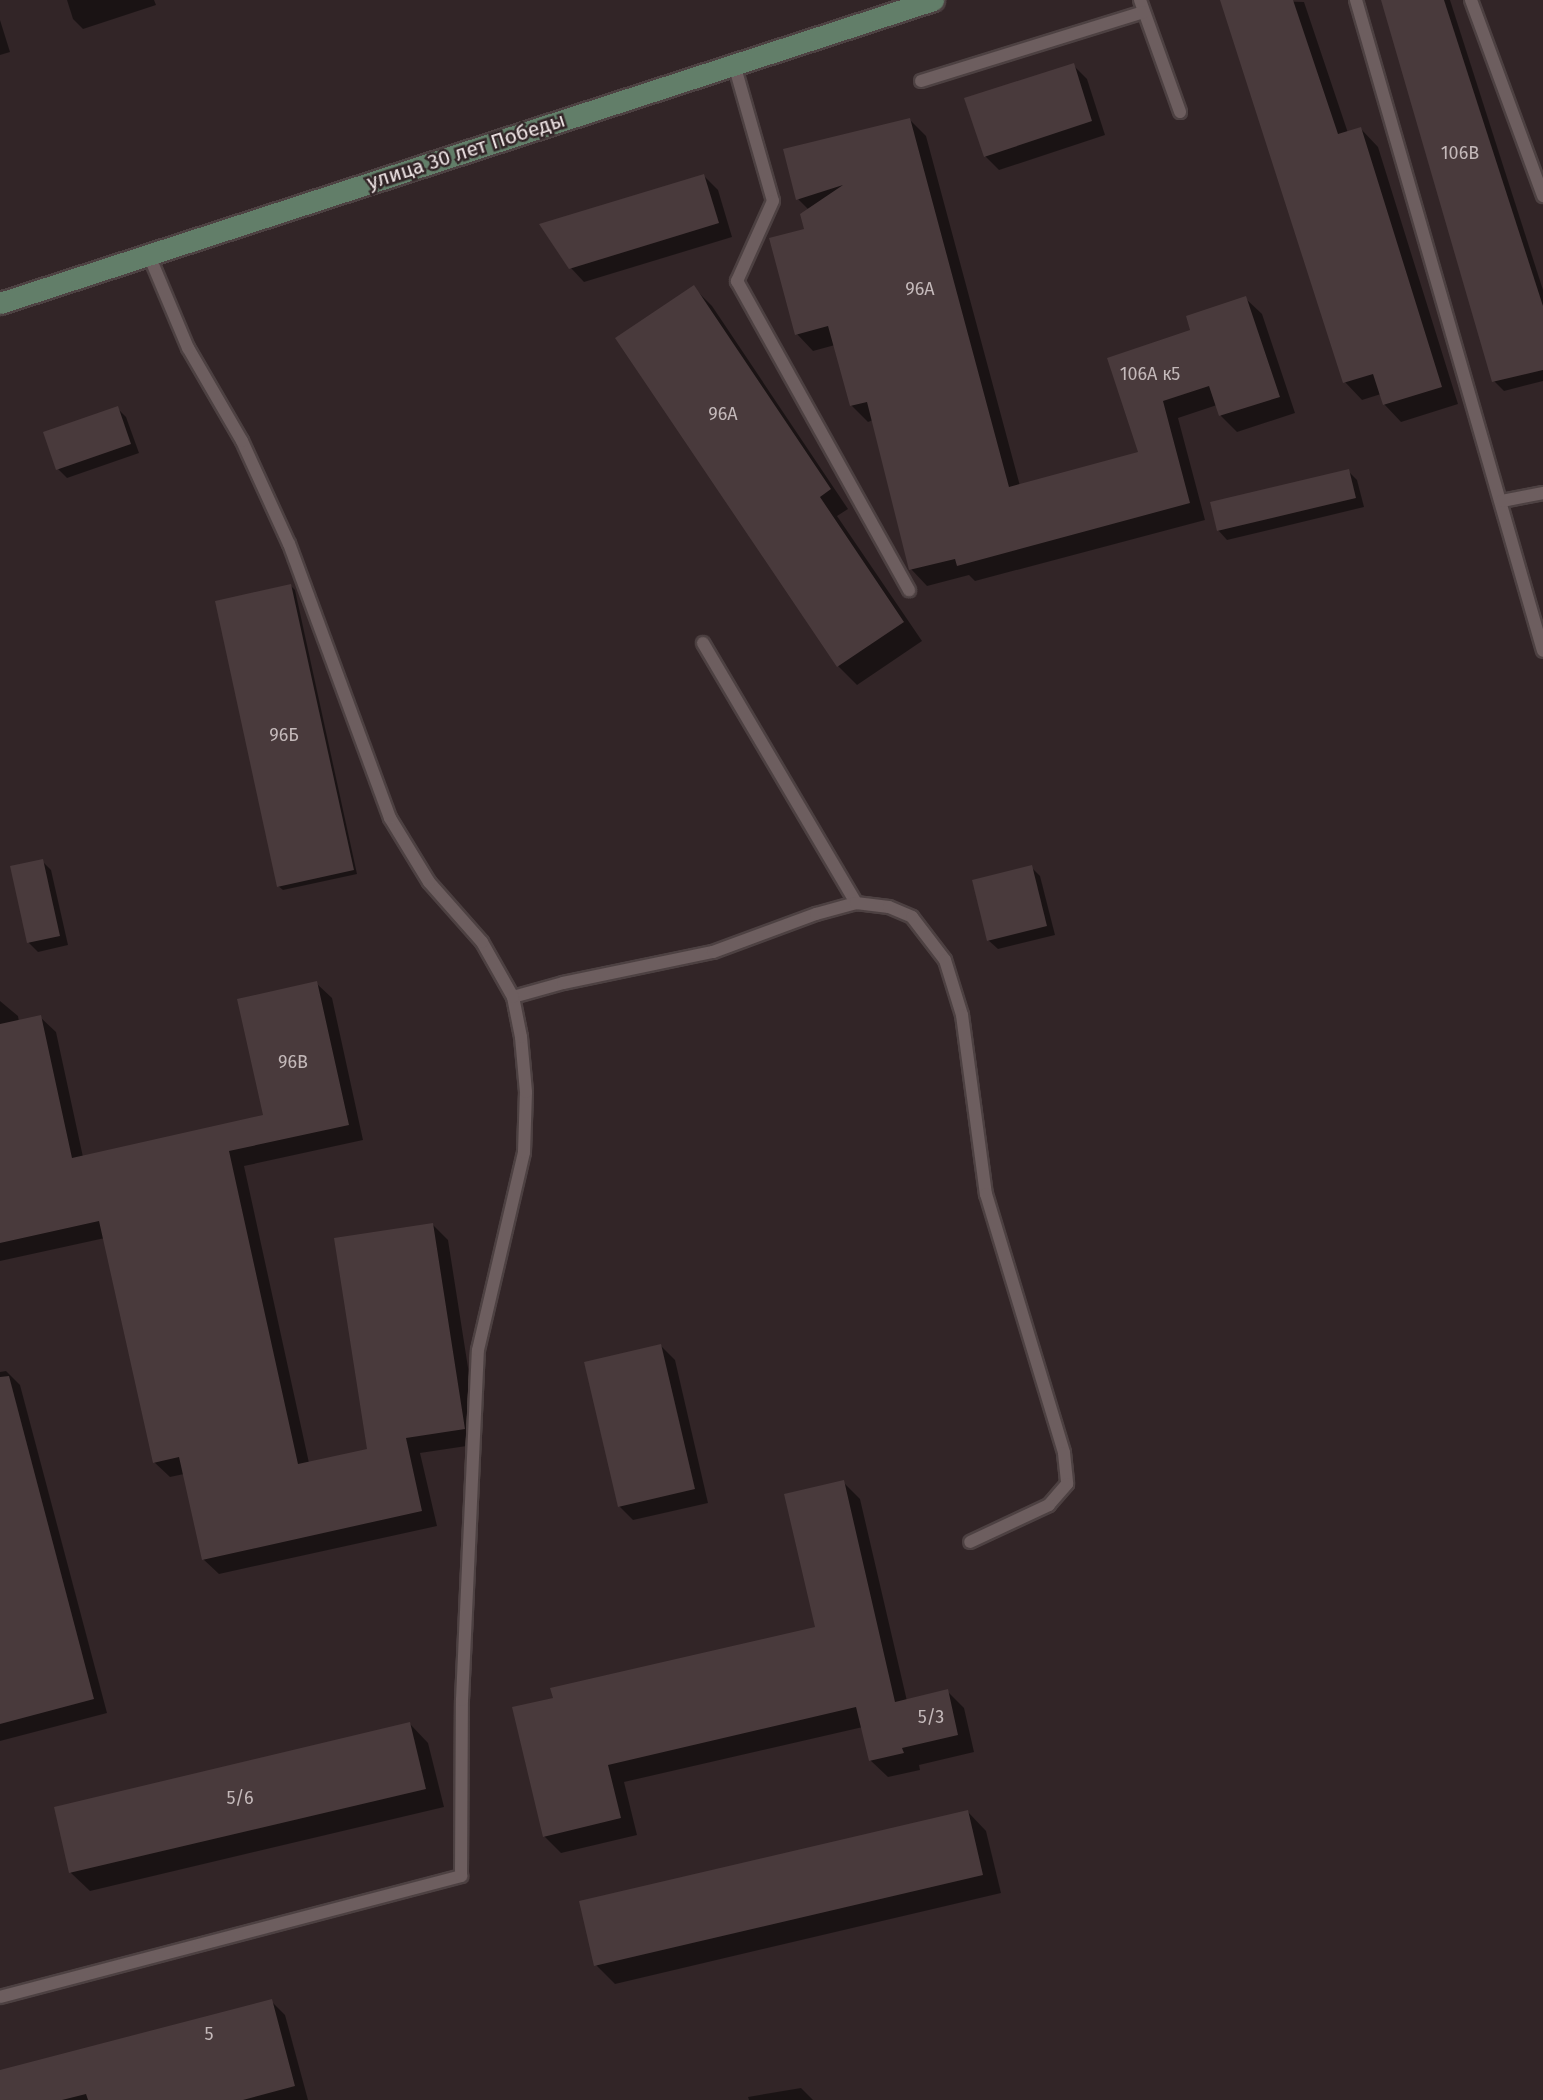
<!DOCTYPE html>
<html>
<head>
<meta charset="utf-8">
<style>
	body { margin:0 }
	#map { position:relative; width:1543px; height:2100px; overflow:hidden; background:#322527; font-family:"Fira Sans",sans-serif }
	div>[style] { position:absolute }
	.shadow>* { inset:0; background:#0007 }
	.building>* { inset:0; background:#493a3c }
	.roads { filter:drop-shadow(2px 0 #4d4142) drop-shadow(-2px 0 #4d4142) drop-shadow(0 2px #4d4142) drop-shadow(0 -2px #4d4142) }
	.lane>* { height:12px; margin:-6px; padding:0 6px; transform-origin:6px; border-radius:6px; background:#6d5e5f }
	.secondary>* { height:21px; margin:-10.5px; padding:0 10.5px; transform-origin:10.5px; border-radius:10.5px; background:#627e69 }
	span { translate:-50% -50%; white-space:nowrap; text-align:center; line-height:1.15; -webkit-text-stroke:5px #322527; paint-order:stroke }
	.number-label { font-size:18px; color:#c4b9ba }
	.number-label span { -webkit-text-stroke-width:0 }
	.street-label { font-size:21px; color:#ede3e4 }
</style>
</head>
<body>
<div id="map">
	<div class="shadow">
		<i style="clip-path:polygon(67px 0,154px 0,156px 5px,83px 29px,73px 19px)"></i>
		<i style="clip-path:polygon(1239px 0,1304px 2px,1348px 133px,1361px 129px,1378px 147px,1458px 404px,1401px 422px,1384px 404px,1381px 394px,1362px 400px,1345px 382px)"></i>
		<i style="clip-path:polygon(1383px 0,1450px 0,1543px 290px,1543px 381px,1504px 391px,1494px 381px)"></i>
		<i style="clip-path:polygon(0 20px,10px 52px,0 55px)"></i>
		<i style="clip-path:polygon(1073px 65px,1087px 79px,1105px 135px,999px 170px,985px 156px)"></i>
		<i style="clip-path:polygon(910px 120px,926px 136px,1020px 486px,1140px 453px,1193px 331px,1245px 298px,1262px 314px,1295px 413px,1237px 432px,1221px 416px,1217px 405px,1178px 418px,1205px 520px,975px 581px,969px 575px,927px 586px,911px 569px,873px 420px,868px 422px,851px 405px,835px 345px,813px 351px,797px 334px,809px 210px,798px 199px)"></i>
		<i style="clip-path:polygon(704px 176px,718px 190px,732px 237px,584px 282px,570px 267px)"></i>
		<i style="clip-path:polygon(694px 288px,712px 306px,848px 509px,837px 516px,922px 641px,857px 685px,838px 666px)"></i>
		<i style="clip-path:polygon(117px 408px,126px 417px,139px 453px,67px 478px,58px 469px)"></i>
		<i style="clip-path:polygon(1348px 471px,1357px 480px,1364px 507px,1227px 540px,1218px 530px)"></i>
		<i style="clip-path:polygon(291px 586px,295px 590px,357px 874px,283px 890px,278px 886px)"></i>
		<i style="clip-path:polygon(42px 861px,51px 870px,68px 945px,38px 952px,29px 943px)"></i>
		<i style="clip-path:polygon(1031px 867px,1040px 876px,1055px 935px,998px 949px,988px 940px)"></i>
		<i style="clip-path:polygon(316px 983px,332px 998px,363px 1140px,244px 1166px,309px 1463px,369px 1450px,433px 1225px,448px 1240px,480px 1444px,420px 1453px,437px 1526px,219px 1574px,203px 1559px,184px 1474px,170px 1477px,154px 1462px,105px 1238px,0 1261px,0 1001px,18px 1016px,19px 1022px,40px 1017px,56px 1032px,83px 1157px,265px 1117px)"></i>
		<i style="clip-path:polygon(661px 1346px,675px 1360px,708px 1503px,633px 1520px,619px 1506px)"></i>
		<i style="clip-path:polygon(6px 1371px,20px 1385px,107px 1713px,0 1741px,0 1372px)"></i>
		<i style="clip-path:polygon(843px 1482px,860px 1499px,907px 1701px,947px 1691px,964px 1708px,974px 1752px,919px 1765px,920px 1770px,888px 1777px,870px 1760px,863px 1727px,624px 1782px,637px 1835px,561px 1853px,544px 1836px,514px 1709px,817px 1628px)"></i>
		<i style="clip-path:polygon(410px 1724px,428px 1743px,444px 1807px,90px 1891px,71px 1873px,56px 1808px)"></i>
		<i style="clip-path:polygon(968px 1812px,986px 1831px,1001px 1893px,615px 1984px,596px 1965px)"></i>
		<i style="clip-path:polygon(271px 2001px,285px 2015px,308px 2100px,0 2100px,0 2072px)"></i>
		<i style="clip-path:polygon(801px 2088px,813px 2100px,749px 2100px,748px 2097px)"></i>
	</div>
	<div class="building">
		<i style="clip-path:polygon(1220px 0,1293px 0,1338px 134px,1361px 127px,1442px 387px,1383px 405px,1373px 374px,1343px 383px)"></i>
		<i style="clip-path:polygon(1381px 0,1444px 0,1543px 306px,1543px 370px,1492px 382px)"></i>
		<i style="clip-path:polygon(1074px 63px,1092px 121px,984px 157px,964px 98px)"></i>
		<i style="clip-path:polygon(910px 118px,1009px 487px,1138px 452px,1107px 358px,1190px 330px,1186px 316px,1246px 296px,1280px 397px,1219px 416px,1209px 386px,1163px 401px,1190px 503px,957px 566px,955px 559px,909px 570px,867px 402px,850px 406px,828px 326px,795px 335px,769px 238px,804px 229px,800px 214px,843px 185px,796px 200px,783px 149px)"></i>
		<i style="clip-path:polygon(704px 174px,719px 223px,569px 269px,539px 224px)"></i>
		<i style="clip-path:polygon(694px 285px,831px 489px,820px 497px,904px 622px,837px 667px,615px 338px)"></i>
		<i style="clip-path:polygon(118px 406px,131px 444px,56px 470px,43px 432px)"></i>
		<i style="clip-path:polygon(1349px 469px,1356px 498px,1217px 531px,1210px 502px)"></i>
		<i style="clip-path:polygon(291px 584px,354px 870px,277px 887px,215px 601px)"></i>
		<i style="clip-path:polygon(43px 859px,60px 936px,27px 943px,10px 866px)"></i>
		<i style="clip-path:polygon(1032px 865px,1047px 926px,987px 941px,972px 880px)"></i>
		<i style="clip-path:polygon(317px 981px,349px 1125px,229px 1151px,298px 1464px,367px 1449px,334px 1238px,433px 1223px,465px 1429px,406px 1438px,422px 1511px,202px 1560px,179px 1457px,153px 1463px,99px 1221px,0 1243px,0 1024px,41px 1015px,72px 1158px,263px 1115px,237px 999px)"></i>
		<i style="clip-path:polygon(661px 1344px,695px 1489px,618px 1507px,584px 1362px)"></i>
		<i style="clip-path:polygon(9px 1376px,94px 1699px,0 1724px,0 1377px)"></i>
		<i style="clip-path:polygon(844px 1480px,895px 1702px,948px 1689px,958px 1735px,902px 1748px,904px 1753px,869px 1761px,856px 1707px,608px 1765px,621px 1818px,543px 1837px,512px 1707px,553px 1698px,550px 1688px,815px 1627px,784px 1494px)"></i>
		<i style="clip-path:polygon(410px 1722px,426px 1789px,69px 1873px,54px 1807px)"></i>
		<i style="clip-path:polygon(968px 1810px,983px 1875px,594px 1966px,579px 1901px)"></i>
		<i style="clip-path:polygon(272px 1999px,295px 2086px,243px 2100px,88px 2100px,86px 2094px,62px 2100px,0 2100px,0 2070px)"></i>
	</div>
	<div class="roads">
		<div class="lane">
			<i style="left:1140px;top:0;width:119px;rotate:70.3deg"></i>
			<i style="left:1356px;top:0;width:677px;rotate:73.97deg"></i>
			<i style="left:1471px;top:0;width:209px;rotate:69.8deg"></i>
			<i style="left:734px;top:64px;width:142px;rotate:74.1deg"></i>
			<i style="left:773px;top:201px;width:88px;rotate:114.2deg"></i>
			<i style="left:737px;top:281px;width:354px;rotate:60.9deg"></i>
			<i style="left:921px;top:81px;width:233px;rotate:-17.2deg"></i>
			<i style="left:1502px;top:501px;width:42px;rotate:-11deg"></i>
			<i style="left:703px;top:643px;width:302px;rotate:59.5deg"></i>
			<i style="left:513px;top:997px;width:52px;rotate:-15.6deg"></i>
			<i style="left:563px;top:983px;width:153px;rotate:-11.7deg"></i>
			<i style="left:713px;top:952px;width:110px;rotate:-20.3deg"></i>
			<i style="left:816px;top:914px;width:41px;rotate:-15.4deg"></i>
			<i style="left:856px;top:903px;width:33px;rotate:7deg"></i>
			<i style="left:889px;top:907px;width:25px;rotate:23deg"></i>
			<i style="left:912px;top:917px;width:54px;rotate:52.5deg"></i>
			<i style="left:945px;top:960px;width:58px;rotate:72.8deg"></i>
			<i style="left:962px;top:1015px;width:181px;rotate:82.4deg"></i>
			<i style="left:986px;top:1194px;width:270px;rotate:73.2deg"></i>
			<i style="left:1064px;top:1453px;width:31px;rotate:84deg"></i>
			<i style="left:1067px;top:1484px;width:28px;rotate:131deg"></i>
			<i style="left:1049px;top:1505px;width:87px;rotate:154.9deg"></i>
			<i style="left:0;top:1997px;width:477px;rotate:-14.7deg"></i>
			<i style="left:461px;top:1876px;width:176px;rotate:-89.7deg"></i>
			<i style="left:462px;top:1700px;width:350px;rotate:-87.4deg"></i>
			<i style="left:478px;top:1350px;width:203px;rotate:-76.9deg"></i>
			<i style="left:524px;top:1152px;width:60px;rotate:-88.1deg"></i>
			<i style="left:526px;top:1092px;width:55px;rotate:-95.2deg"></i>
			<i style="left:521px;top:1037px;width:41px;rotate:-101.3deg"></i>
			<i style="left:513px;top:997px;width:63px;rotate:-119.4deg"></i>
			<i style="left:482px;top:942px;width:80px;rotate:-131.5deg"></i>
			<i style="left:429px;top:882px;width:75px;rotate:-121.4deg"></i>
			<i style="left:390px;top:818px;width:292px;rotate:-110.2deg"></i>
			<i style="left:289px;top:544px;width:113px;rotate:-114.5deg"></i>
			<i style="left:242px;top:441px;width:108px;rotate:-120.1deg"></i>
			<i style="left:188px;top:348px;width:101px;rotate:-112.8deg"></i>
		</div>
		<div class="secondary">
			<i style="left:0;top:303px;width:981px;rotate:-17.99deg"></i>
		</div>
	</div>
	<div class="number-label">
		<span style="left:1460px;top:153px">106В</span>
		<span style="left:920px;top:289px">96А</span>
		<span style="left:1150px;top:374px">106А к5</span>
		<span style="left:723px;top:414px">96А</span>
		<span style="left:284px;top:735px">96Б</span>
		<span style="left:293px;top:1062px">96В</span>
		<span style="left:931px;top:1717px">5/3</span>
		<span style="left:240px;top:1798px">5/6</span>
		<span style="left:209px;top:2034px">5</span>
	</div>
	<div class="street-label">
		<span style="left:466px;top:151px;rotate:-18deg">улица 30 лет Победы</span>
	</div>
</div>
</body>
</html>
